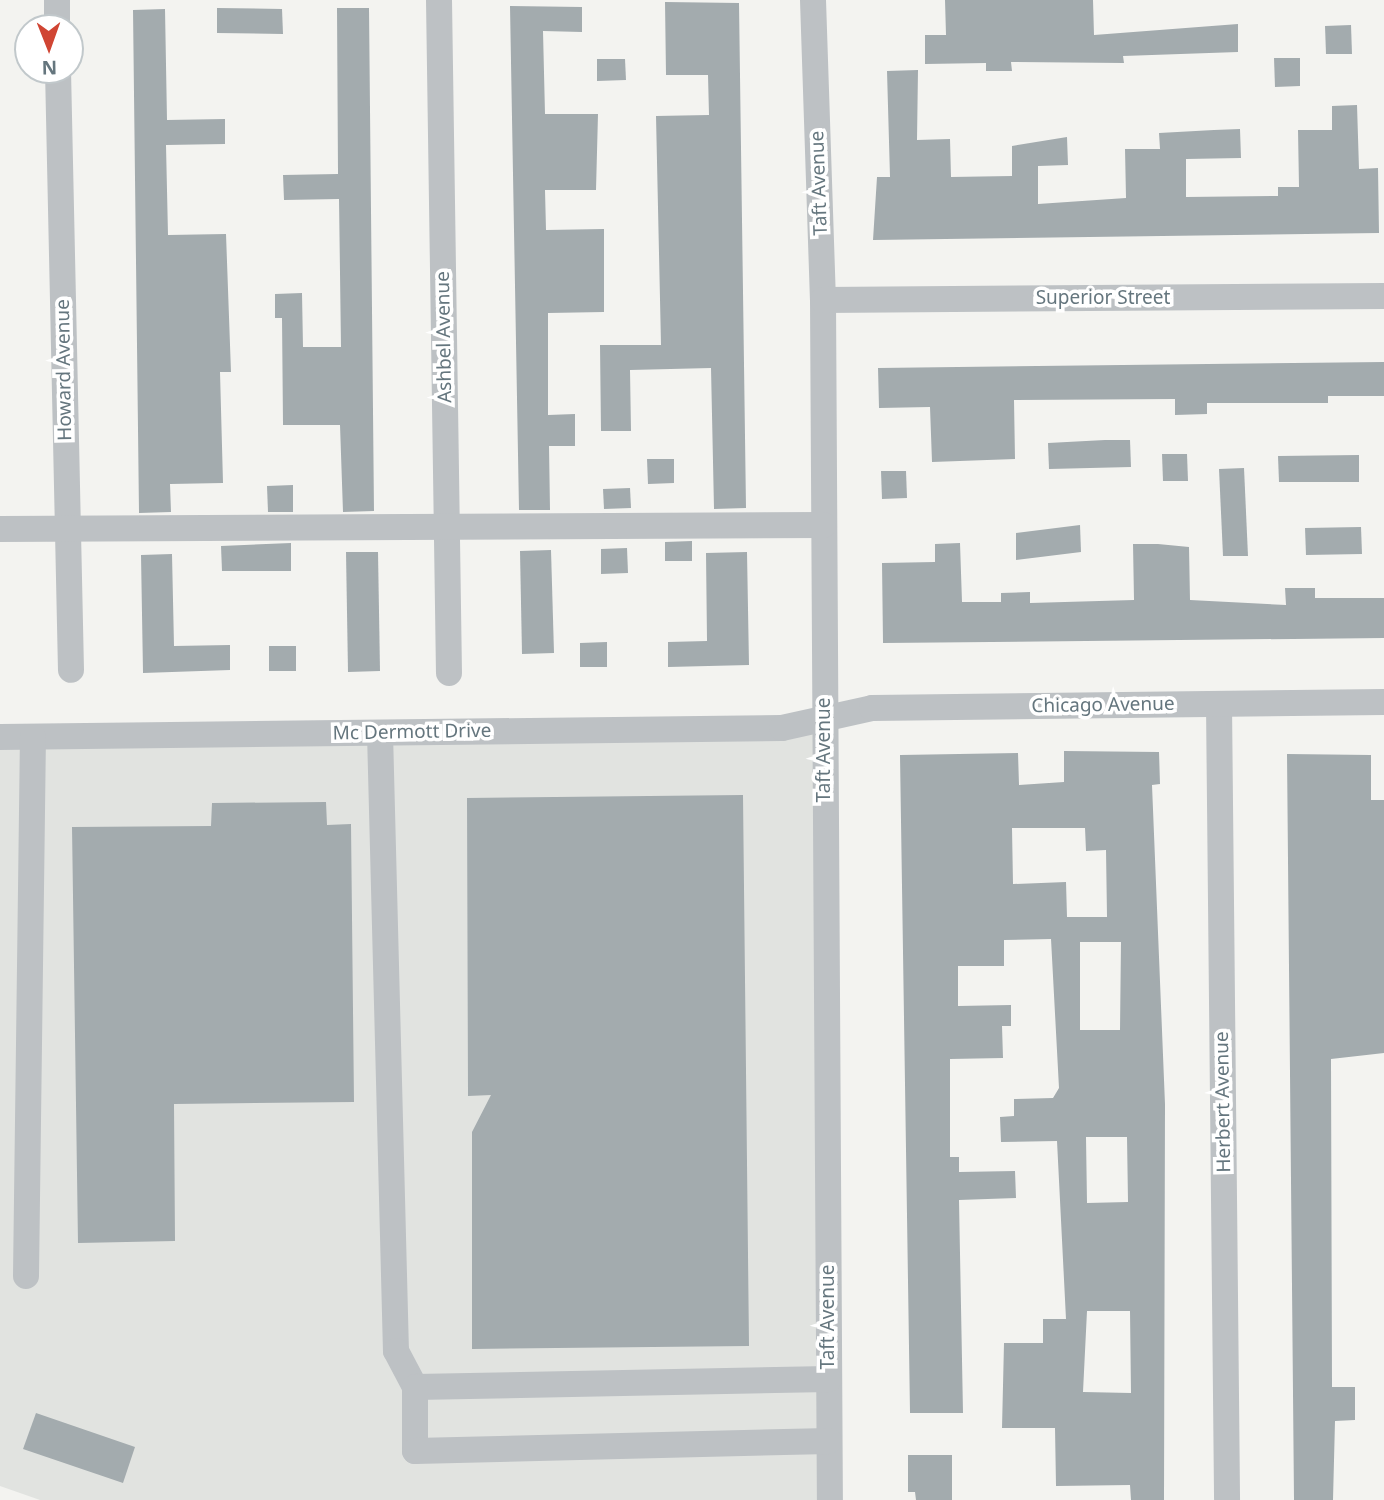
<!DOCTYPE html>
<html>
<head>
<meta charset="utf-8">
<style>
	body { margin:0 }
	#map { position:relative; width:1384px; height:1500px; overflow:hidden; background:#f3f3f0; font-family:"Noto Sans",sans-serif }
	div>[style] { position:absolute }
	.built>* { inset:0; background:#e1e3e0 }
	.building>* { inset:0; background:#a3abae }
	.minor>* { height:26px; margin:-13px; padding:0 13px; transform-origin:13px; border-radius:13px; background:#bdc1c4 }
	span { translate:-50% -50%; white-space:nowrap; text-align:center; line-height:1.15; -webkit-text-stroke:7px #fff; paint-order:stroke }
	.street-label { font-size:19px; color:#65767e }
	.north { position:absolute; left:14px; top:14px; width:70px; height:70px; box-sizing:border-box; background:#fff; border:2px solid #c1c8cb; border-radius:50%; rotate:179deg; font-size:19px; font-weight:700; line-height:28px; text-align:center; color:#65767e }
	.north::after { content:''; display:block; margin:auto; width:24px; height:32px; background:#d04533; clip-path:polygon(50% 0,100% 100%,50% 72%,0 100%) }
</style>
</head>
<body>
<div id="map">
	<div class="built">
		<i style="clip-path:polygon(816px 732px,821px 1500px,40px 1500px,0 1486px,0 746px)"></i>
	</div>
	<div class="building">
		<i style="clip-path:polygon(945px 0,1093px 0,1094px 35px,1238px 24px,1238px 52px,1123px 56px,1124px 63px,1011px 62px,1012px 71px,986px 71px,986px 63px,925px 64px,925px 35px,946px 35px)"></i>
		<i style="clip-path:polygon(665px 2px,739px 3px,746px 508px,714px 509px,711px 368px,630px 370px,631px 431px,601px 431px,600px 345px,661px 345px,656px 116px,709px 115px,708px 75px,666px 75px)"></i>
		<i style="clip-path:polygon(510px 6px,582px 7px,582px 32px,543px 31px,545px 114px,598px 114px,596px 190px,545px 190px,546px 230px,604px 229px,604px 312px,548px 313px,548px 415px,575px 414px,575px 446px,549px 446px,550px 510px,519px 510px)"></i>
		<i style="clip-path:polygon(217px 8px,282px 9px,283px 34px,217px 33px)"></i>
		<i style="clip-path:polygon(337px 8px,369px 8px,374px 511px,343px 512px,340px 425px,283px 425px,282px 318px,275px 318px,275px 294px,302px 293px,303px 347px,341px 347px,339px 199px,284px 200px,283px 175px,338px 174px)"></i>
		<i style="clip-path:polygon(165px 9px,167px 120px,225px 119px,225px 144px,166px 145px,168px 235px,226px 234px,231px 372px,220px 372px,223px 483px,170px 484px,171px 512px,139px 513px,133px 10px)"></i>
		<i style="clip-path:polygon(1351px 25px,1352px 54px,1326px 54px,1325px 26px)"></i>
		<i style="clip-path:polygon(1274px 58px,1300px 58px,1300px 86px,1275px 87px)"></i>
		<i style="clip-path:polygon(597px 59px,625px 59px,626px 80px,597px 81px)"></i>
		<i style="clip-path:polygon(918px 70px,917px 140px,950px 139px,951px 177px,1012px 176px,1012px 146px,1067px 137px,1068px 165px,1038px 166px,1038px 204px,1126px 198px,1125px 149px,1160px 149px,1159px 133px,1214px 130px,1240px 129px,1241px 158px,1186px 159px,1186px 197px,1278px 196px,1278px 187px,1299px 187px,1298px 130px,1332px 130px,1332px 106px,1357px 105px,1359px 169px,1378px 168px,1379px 233px,873px 240px,877px 177px,890px 177px,887px 71px)"></i>
		<i style="clip-path:polygon(1384px 362px,1384px 396px,1328px 396px,1328px 403px,1207px 403px,1207px 414px,1175px 415px,1175px 399px,1014px 400px,1015px 459px,932px 462px,930px 407px,879px 408px,878px 368px)"></i>
		<i style="clip-path:polygon(1105px 440px,1130px 440px,1131px 467px,1049px 469px,1048px 443px)"></i>
		<i style="clip-path:polygon(1162px 454px,1187px 454px,1188px 481px,1163px 481px)"></i>
		<i style="clip-path:polygon(1359px 455px,1359px 482px,1279px 482px,1278px 456px)"></i>
		<i style="clip-path:polygon(647px 459px,674px 459px,674px 483px,648px 484px)"></i>
		<i style="clip-path:polygon(1244px 468px,1248px 556px,1223px 556px,1219px 469px)"></i>
		<i style="clip-path:polygon(881px 471px,906px 471px,907px 498px,882px 499px)"></i>
		<i style="clip-path:polygon(293px 485px,293px 512px,268px 512px,267px 486px)"></i>
		<i style="clip-path:polygon(630px 488px,631px 508px,604px 509px,603px 489px)"></i>
		<i style="clip-path:polygon(1080px 525px,1081px 552px,1016px 560px,1016px 533px)"></i>
		<i style="clip-path:polygon(1361px 527px,1362px 554px,1306px 555px,1305px 528px)"></i>
		<i style="clip-path:polygon(692px 541px,692px 561px,665px 561px,665px 542px)"></i>
		<i style="clip-path:polygon(291px 543px,291px 571px,222px 571px,221px 546px)"></i>
		<i style="clip-path:polygon(960px 543px,962px 602px,1001px 602px,1001px 593px,1030px 592px,1030px 603px,1134px 600px,1133px 544px,1158px 544px,1189px 547px,1190px 600px,1286px 605px,1285px 588px,1315px 588px,1315px 598px,1384px 598px,1384px 638px,883px 643px,882px 563px,935px 562px,935px 544px)"></i>
		<i style="clip-path:polygon(627px 548px,628px 573px,601px 574px,601px 549px)"></i>
		<i style="clip-path:polygon(551px 550px,554px 653px,522px 654px,520px 551px)"></i>
		<i style="clip-path:polygon(346px 552px,378px 552px,380px 671px,348px 672px)"></i>
		<i style="clip-path:polygon(747px 552px,749px 665px,668px 667px,668px 642px,707px 641px,706px 553px)"></i>
		<i style="clip-path:polygon(172px 554px,174px 646px,230px 645px,230px 670px,143px 673px,141px 555px)"></i>
		<i style="clip-path:polygon(607px 642px,607px 667px,580px 667px,580px 643px)"></i>
		<i style="clip-path:polygon(269px 646px,296px 646px,296px 671px,269px 671px)"></i>
		<i style="clip-path:polygon(evenodd,1064px 751px,1159px 752px,1160px 784px,1152px 785px,1165px 1104px,1164px 1500px,1131px 1500px,1130px 1485px,1056px 1486px,1055px 1428px,1002px 1428px,1004px 1343px,1043px 1343px,1043px 1319px,1066px 1319px,1057px 1141px,1001px 1142px,1000px 1117px,1014px 1116px,1014px 1099px,1053px 1098px,1059px 1088px,1051px 939px,1004px 940px,1004px 966px,958px 966px,958px 1006px,1011px 1005px,1011px 1026px,1002px 1026px,1003px 1058px,950px 1059px,950px 1157px,959px 1157px,959px 1172px,1015px 1171px,1016px 1198px,959px 1200px,963px 1413px,910px 1413px,900px 755px,1018px 753px,1019px 785px,1064px 782px,1064px 751px,1012px 828px,1085px 828px,1086px 851px,1106px 850px,1107px 917px,1067px 917px,1066px 882px,1013px 884px,1012px 828px,1064px 751px,1080px 942px,1121px 942px,1120px 1030px,1080px 1030px,1080px 942px,1064px 751px,1086px 1137px,1127px 1137px,1128px 1202px,1087px 1203px,1086px 1137px,1064px 751px,1087px 1311px,1130px 1311px,1131px 1393px,1083px 1392px,1087px 1311px)"></i>
		<i style="clip-path:polygon(1287px 754px,1371px 755px,1371px 800px,1384px 800px,1384px 1053px,1331px 1059px,1332px 1387px,1355px 1387px,1355px 1420px,1335px 1421px,1333px 1500px,1294px 1500px)"></i>
		<i style="clip-path:polygon(743px 795px,749px 1346px,472px 1349px,472px 1132px,491px 1095px,468px 1096px,467px 798px)"></i>
		<i style="clip-path:polygon(326px 802px,327px 825px,351px 824px,354px 1102px,174px 1104px,175px 1241px,78px 1243px,72px 827px,211px 826px,212px 803px)"></i>
		<i style="clip-path:polygon(36px 1413px,135px 1447px,123px 1483px,23px 1449px)"></i>
		<i style="clip-path:polygon(908px 1455px,952px 1455px,952px 1500px,916px 1500px,915px 1492px,908px 1492px)"></i>
	</div>
	<div class="minor">
		<i style="left:57px;top:0;width:28px;rotate:90deg"></i>
		<i style="left:439px;top:0;width:673px;rotate:89.15deg"></i>
		<i style="left:813px;top:0;width:300px;rotate:88.1deg"></i>
		<i style="left:823px;top:300px;width:1200px;rotate:89.67deg"></i>
		<i style="left:58px;top:70px;width:600px;rotate:88.76deg"></i>
		<i style="left:823px;top:300px;width:561px;rotate:-0.41deg"></i>
		<i style="left:0;top:529px;width:823px;rotate:-0.28deg"></i>
		<i style="left:1219px;top:704px;width:796px;rotate:89.42deg"></i>
		<i style="left:380px;top:733px;width:618px;rotate:88.52deg"></i>
		<i style="left:396px;top:1351px;width:41px;rotate:62.2deg"></i>
		<i style="left:415px;top:1387px;width:414px;rotate:-1.1deg"></i>
		<i style="left:0;top:737px;width:782px;rotate:-0.66deg"></i>
		<i style="left:782px;top:728px;width:92px;rotate:-12.5deg"></i>
		<i style="left:872px;top:708px;width:512px;rotate:-0.67deg"></i>
		<i style="left:26px;top:1276px;width:539px;rotate:-89.26deg"></i>
		<i style="left:415px;top:1387px;width:64px;rotate:90deg"></i>
		<i style="left:415px;top:1451px;width:414px;rotate:-1.4deg"></i>
	</div>
	<div class="street-label">
		<span style="left:819px;top:183px;rotate:-92deg">Taft Avenue</span>
		<span style="left:1103px;top:298px">Superior Street</span>
		<span style="left:444px;top:337px;rotate:-91deg">Ashbel Avenue</span>
		<span style="left:64px;top:370px;rotate:-91deg">Howard Avenue</span>
		<span style="left:1103px;top:705px;rotate:-1deg">Chicago Avenue</span>
		<span style="left:412px;top:732px;rotate:-1deg">Mc Dermott Drive</span>
		<span style="left:824px;top:750px;rotate:-90deg">Taft Avenue</span>
		<span style="left:1223px;top:1102px;rotate:-91deg">Herbert Avenue</span>
		<span style="left:828px;top:1317px;rotate:-90deg">Taft Avenue</span>
	</div>
	<div class="north">N</div>
</div>
</body>
</html>
